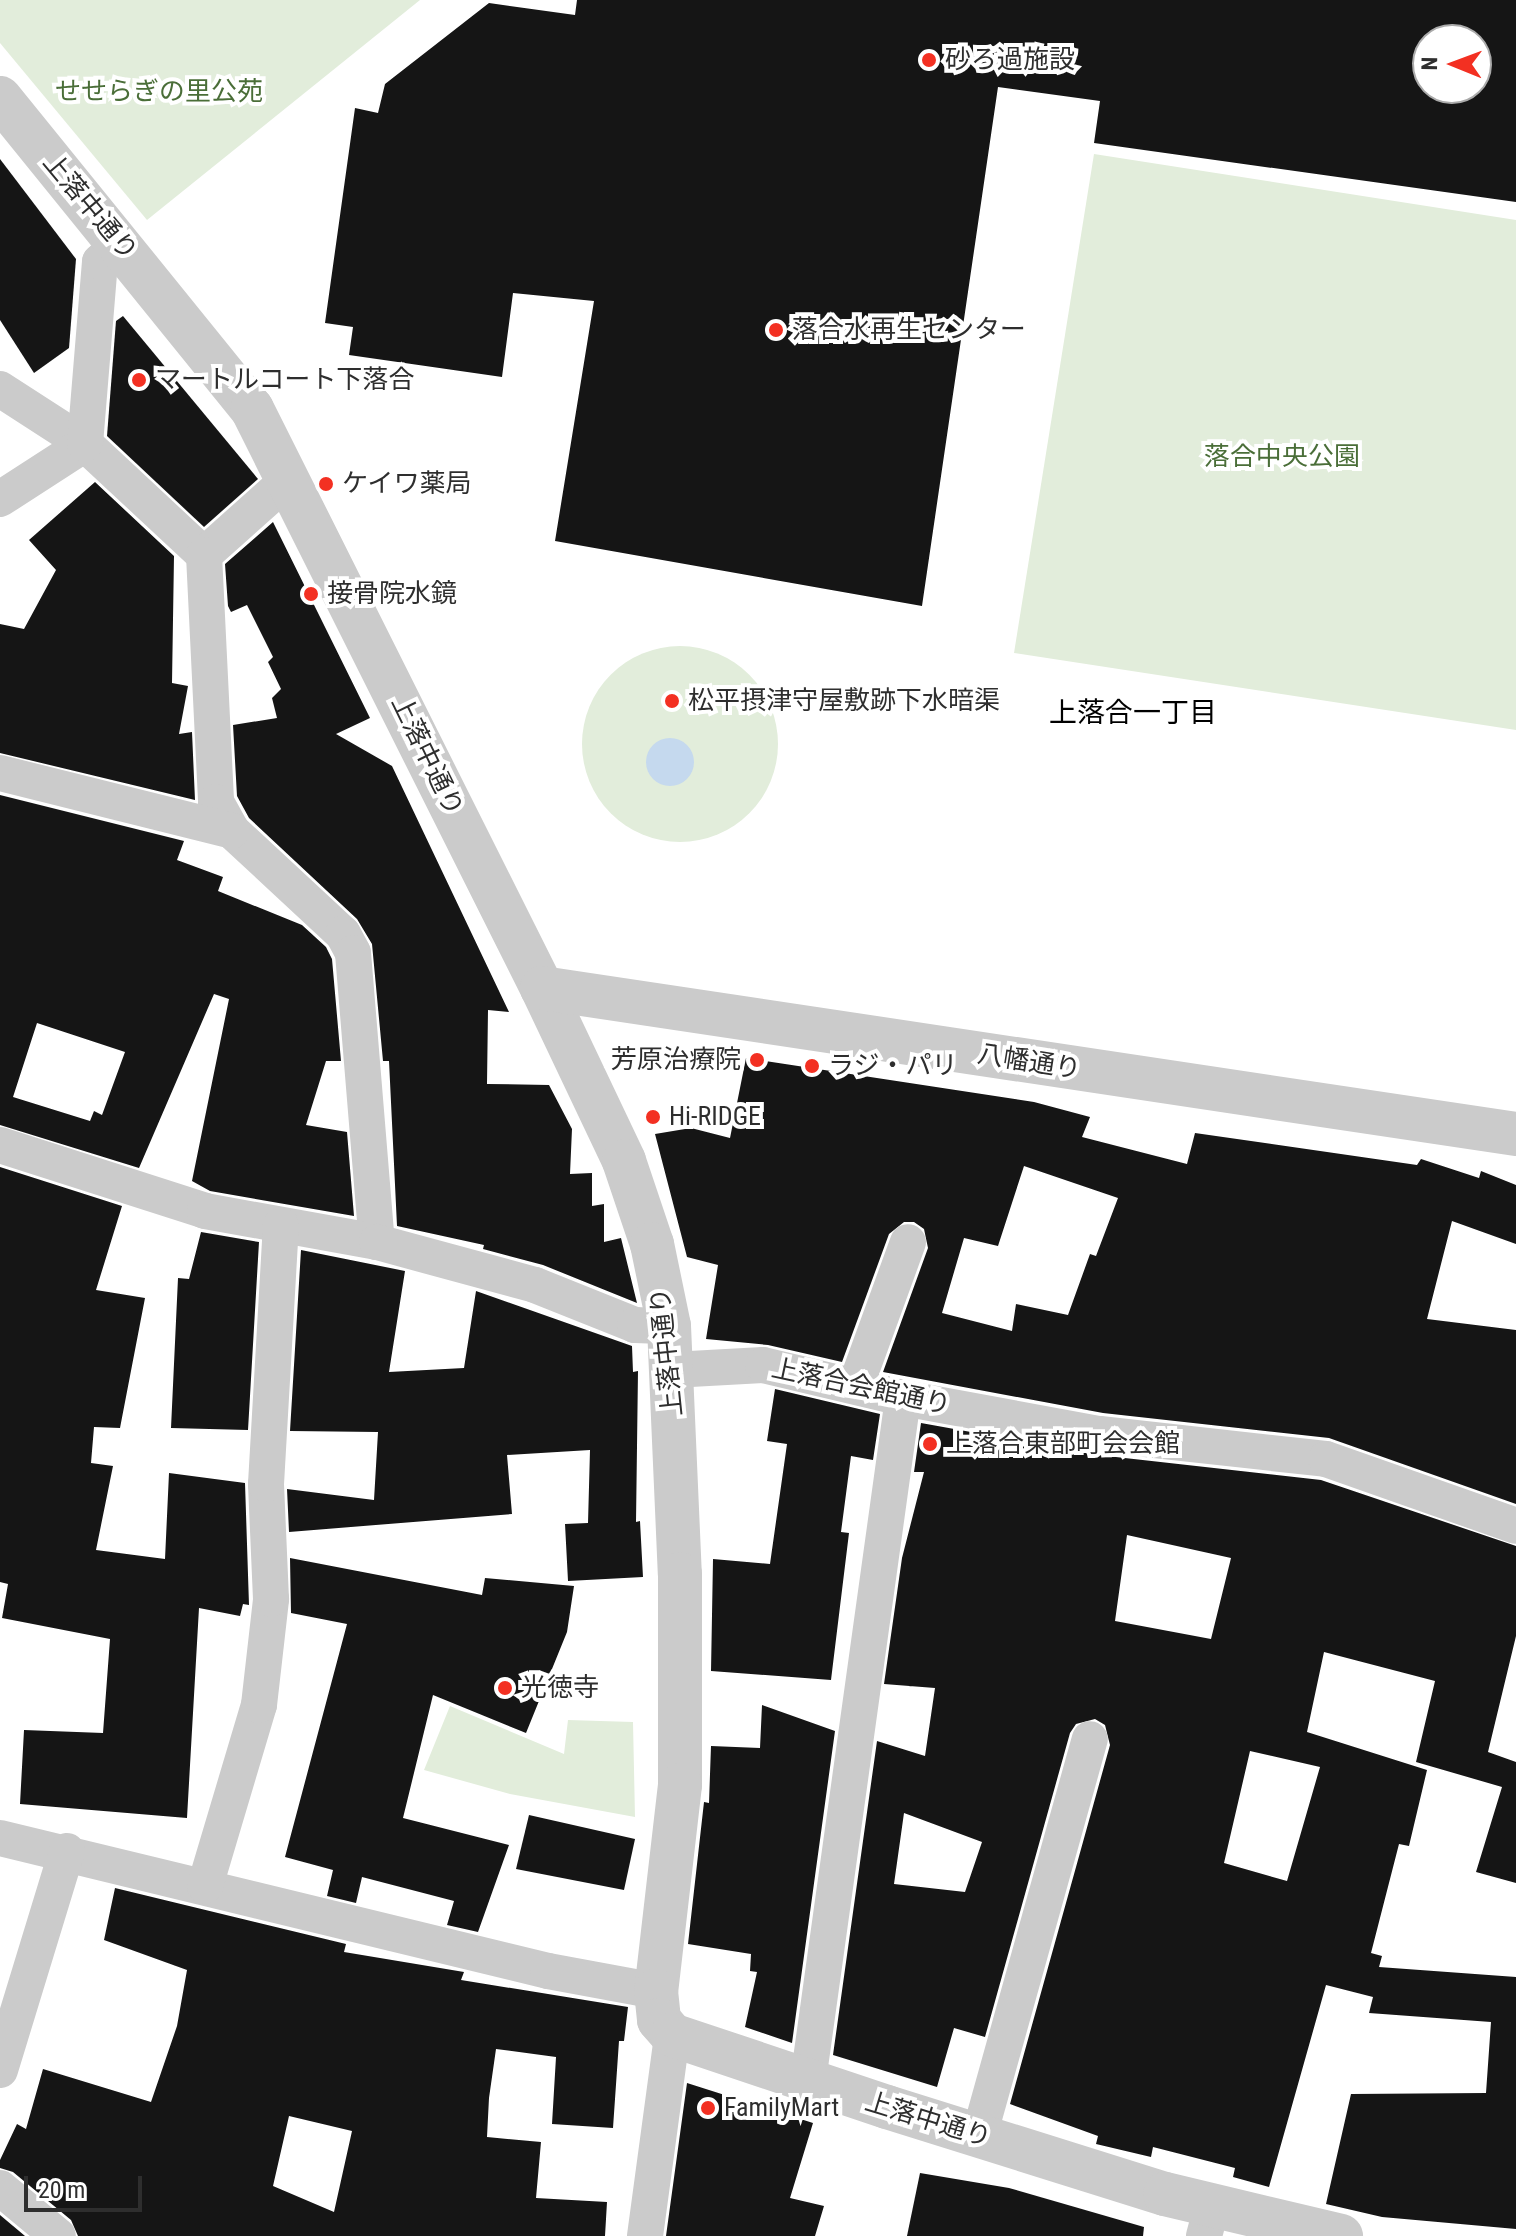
<!DOCTYPE html>
<html>
<head>
<meta charset="utf-8">
<style>
	body { margin:0 }
	#map { position:relative; width:1516px; height:2236px; overflow:hidden; background:#fff; font-family:"Roboto Condensed","Noto Sans JP",sans-serif }
	div>[style] { position:absolute }
	.green>* { inset:0; background:#e2eddb }
	.round { border-radius:50% }
	.water>* { inset:0; background:#c5d9ee }
	.building>* { inset:0; background:#151515 }
	.minor>* { height:36px; margin:-18px; padding:0 18px; transform-origin:18px; border-radius:18px; background:#cbcbcb }
	.tertiary>* { height:44px; margin:-22px; padding:0 22px; transform-origin:22px; border-radius:22px; background:#cbcbcb }
	.dots>* { width:22px; height:22px; translate:-50% -50%; box-sizing:border-box; border:4px solid #fff; border-radius:50% }
	span { translate:-50% -50%; white-space:nowrap; text-align:center; line-height:1.15; -webkit-text-stroke:8px #fff; paint-order:stroke }
	.poi-label { font-size:26px; color:#2e2e2e }
	.left { translate:0 -50%; text-align:left }
	.right { translate:-100% -50%; text-align:right }
	.park-label { font-size:26px; color:#4a6e38 }
	.street-label { font-size:26px; color:#2e2e2e }
	.neighbourhood-label { font-size:28px; color:#000 }
	.north { position:absolute; left:1412px; top:24px; width:80px; height:80px; box-sizing:border-box; background:#fff; border:2px solid #ababab; border-radius:50%; rotate:271deg; font-size:22px; font-weight:700; line-height:32px; text-align:center; color:#2e2e2e }
	.north::after { content:''; display:block; margin:auto; width:28px; height:36px; background:#f33022; clip-path:polygon(50% 0,100% 100%,50% 72%,0 100%) }
	.scale { position:absolute; left:24px; top:2176px; width:118px; height:36px; box-sizing:border-box; border:4px solid #2e2e2e; border-top:0; padding-left:10px; font-size:24px; line-height:28px; white-space:nowrap; color:#2e2e2e; -webkit-text-stroke:6px #fff; paint-order:stroke }
</style>
</head>
<body>
<div id="map">
	<div class="green">
		<i style="clip-path:polygon(0 0,420px 0,147px 220px,0 43px)"></i>
		<i style="clip-path:polygon(1094px 154px,1516px 220px,1516px 730px,1014px 653px)"></i>
		<i class="round" style="left:582px;top:646px;width:196px;height:196px"></i>
		<i style="clip-path:polygon(450px 1706px,564px 1754px,568px 1720px,633px 1722px,635px 1817px,510px 1794px,424px 1770px)"></i>
	</div>
	<div class="water">
		<i class="round" style="left:646px;top:738px;width:48px;height:48px"></i>
	</div>
	<div class="building">
		<i style="clip-path:polygon(evenodd,577px 0,1516px 0,1516px 202px,1094px 143px,1100px 101px,998px 87px,922px 606px,555px 541px,594px 301px,513px 293px,502px 377px,349px 355px,353px 327px,325px 323px,355px 108px,378px 113px,385px 84px,489px 3px,575px 15px,577px 0,1428px 40px,1476px 40px,1476px 88px,1428px 88px,1428px 40px)"></i>
		<i style="clip-path:polygon(0 159px,76px 259px,69px 348px,34px 373px,0 320px)"></i>
		<i style="clip-path:polygon(123px 316px,258px 479px,204px 527px,107px 436px,116px 321px)"></i>
		<i style="clip-path:polygon(95px 482px,174px 556px,172px 683px,188px 686px,179px 734px,192px 732px,195px 800px,0 753px,0 624px,24px 629px,56px 570px,29px 540px)"></i>
		<i style="clip-path:polygon(273px 522px,370px 718px,336px 734px,392px 766px,509px 1012px,488px 1010px,487px 1084px,549px 1085px,572px 1129px,570px 1174px,592px 1173px,592px 1206px,604px 1204px,604px 1242px,621px 1238px,637px 1303px,543px 1265px,483px 1249px,484px 1245px,397px 1226px,389px 1061px,383px 1061px,372px 944px,357px 919px,249px 818px,237px 796px,233px 725px,277px 718px,272px 698px,281px 689px,268px 662px,273px 657px,247px 605px,231px 612px,228px 606px,225px 564px)"></i>
		<i style="clip-path:polygon(evenodd,0 795px,184px 841px,177px 860px,223px 877px,218px 891px,302px 925px,326px 947px,332px 959px,341px 1061px,326px 1061px,306px 1125px,347px 1132px,354px 1216px,210px 1191px,192px 1181px,229px 999px,214px 994px,139px 1168px,0 1125px,0 795px,37px 1023px,125px 1052px,102px 1115px,94px 1111px,90px 1121px,13px 1097px,37px 1023px)"></i>
		<i style="clip-path:polygon(evenodd,746px 1058px,1034px 1102px,1090px 1117px,1082px 1137px,1187px 1164px,1195px 1133px,1417px 1165px,1421px 1159px,1479px 1178px,1481px 1171px,1516px 1185px,1516px 1244px,1452px 1221px,1427px 1319px,1516px 1330px,1516px 1504px,1329px 1438px,1103px 1413px,883px 1372px,928px 1248px,924px 1229px,914px 1222px,904px 1222px,889px 1234px,842px 1362px,768px 1345px,706px 1339px,718px 1265px,687px 1257px,655px 1134px,691px 1128px,730px 1138px,746px 1058px,1024px 1166px,1118px 1198px,1096px 1256px,1090px 1254px,1068px 1315px,1016px 1304px,1012px 1331px,942px 1313px,964px 1238px,998px 1246px,1024px 1166px)"></i>
		<i style="clip-path:polygon(0 1167px,122px 1206px,96px 1290px,145px 1298px,120px 1428px,94px 1427px,91px 1463px,113px 1466px,96px 1550px,165px 1559px,169px 1473px,245px 1483px,249px 1605px,243px 1604px,240px 1616px,199px 1608px,187px 1818px,20px 1804px,24px 1730px,103px 1733px,110px 1639px,2px 1618px,8px 1584px,0 1582px)"></i>
		<i style="clip-path:polygon(201px 1232px,259px 1242px,248px 1430px,171px 1428px,178px 1278px,189px 1279px)"></i>
		<i style="clip-path:polygon(301px 1250px,405px 1271px,389px 1372px,464px 1368px,476px 1291px,632px 1346px,633px 1372px,638px 1371px,636px 1522px,640px 1521px,643px 1577px,568px 1581px,565px 1524px,588px 1523px,590px 1450px,507px 1455px,512px 1514px,289px 1532px,287px 1489px,374px 1500px,378px 1432px,290px 1431px)"></i>
		<i style="clip-path:polygon(775px 1389px,880px 1414px,873px 1460px,851px 1456px,841px 1532px,849px 1533px,831px 1680px,711px 1671px,713px 1559px,770px 1564px,787px 1444px,767px 1441px)"></i>
		<i style="clip-path:polygon(evenodd,921px 1423px,1098px 1455px,1321px 1480px,1516px 1546px,1516px 1636px,1488px 1752px,1516px 1762px,1516px 1883px,1476px 1872px,1502px 1787px,1416px 1762px,1435px 1681px,1324px 1652px,1307px 1732px,1427px 1770px,1409px 1846px,1399px 1844px,1371px 1953px,1382px 1956px,1379px 1967px,1516px 1977px,1516px 2229px,1382px 2217px,1326px 2204px,1351px 2094px,1486px 2093px,1491px 2022px,1369px 2013px,1373px 1997px,1326px 1985px,1269px 2187px,1233px 2177px,1235px 2168px,1153px 2147px,1151px 2157px,1096px 2144px,1098px 2136px,1010px 2104px,1110px 1745px,1105px 1725px,1095px 1719px,1076px 1724px,1070px 1733px,985px 2037px,954px 2028px,937px 2087px,833px 2055px,877px 1741px,925px 1756px,935px 1688px,884px 1684px,902px 1558px,924px 1472px,914px 1472px,921px 1423px,1127px 1535px,1231px 1558px,1211px 1639px,1115px 1621px,1127px 1535px,921px 1423px,1250px 1751px,1320px 1767px,1287px 1881px,1224px 1863px,1250px 1751px,921px 1423px,904px 1813px,982px 1842px,965px 1892px,894px 1884px,904px 1813px)"></i>
		<i style="clip-path:polygon(290px 1558px,482px 1595px,485px 1578px,574px 1586px,567px 1632px,526px 1733px,433px 1695px,403px 1818px,509px 1845px,478px 1932px,447px 1925px,454px 1901px,362px 1877px,356px 1903px,327px 1896px,333px 1870px,285px 1857px,347px 1624px,291px 1613px)"></i>
		<i style="clip-path:polygon(762px 1705px,835px 1731px,792px 2043px,745px 2027px,757px 1972px,750px 1971px,751px 1954px,688px 1944px,704px 1802px,709px 1803px,711px 1746px,760px 1748px)"></i>
		<i style="clip-path:polygon(529px 1815px,635px 1839px,624px 1890px,516px 1869px)"></i>
		<i style="clip-path:polygon(evenodd,115px 1888px,346px 1944px,344px 1952px,464px 1972px,461px 1980px,628px 2007px,624px 2041px,619px 2041px,613px 2128px,552px 2124px,556px 2057px,496px 2049px,489px 2098px,487px 2137px,541px 2142px,536px 2198px,607px 2202px,605px 2236px,78px 2236px,71px 2220px,13px 2172px,0 2168px,0 2160px,17px 2124px,26px 2129px,43px 2069px,151px 2102px,177px 2026px,187px 1970px,104px 1940px,115px 1888px,289px 2116px,352px 2131px,334px 2212px,273px 2186px,289px 2116px)"></i>
		<i style="clip-path:polygon(687px 2083px,813px 2123px,790px 2198px,824px 2206px,815px 2236px,666px 2236px)"></i>
		<i style="clip-path:polygon(920px 2173px,1009px 2188px,1144px 2227px,1143px 2236px,907px 2236px)"></i>
		<i style="clip-path:polygon(0 2215px,25px 2236px,0 2236px)"></i>
	</div>
	<div class="minor">
		<i style="left:0;top:389px;width:101px;rotate:32.9deg"></i>
		<i style="left:85px;top:444px;width:163px;rotate:43deg"></i>
		<i style="left:290px;top:478px;width:115px;rotate:138.2deg"></i>
		<i style="left:204px;top:555px;width:247px;rotate:87.2deg"></i>
		<i style="left:216px;top:802px;width:33px;rotate:61deg"></i>
		<i style="left:232px;top:831px;width:151px;rotate:42.9deg"></i>
		<i style="left:343px;top:934px;width:21px;rotate:62deg"></i>
		<i style="left:353px;top:953px;width:290px;rotate:85.3deg"></i>
		<i style="left:0;top:499px;width:101px;rotate:-32.9deg"></i>
		<i style="left:85px;top:444px;width:183px;rotate:-85.3deg"></i>
		<i style="left:100px;top:262px;width:27px;rotate:-45deg"></i>
		<i style="left:0;top:773px;width:239px;rotate:14deg"></i>
		<i style="left:0;top:1145px;width:215px;rotate:17.8deg"></i>
		<i style="left:205px;top:1211px;width:175px;rotate:10.2deg"></i>
		<i style="left:377px;top:1242px;width:164px;rotate:15.2deg"></i>
		<i style="left:535px;top:1285px;width:108px;rotate:21.8deg"></i>
		<i style="left:635px;top:1325px;width:34px;rotate:2deg"></i>
		<i style="left:672px;top:1370px;width:91px;rotate:-3.1deg"></i>
		<i style="left:763px;top:1365px;width:144px;rotate:13.3deg"></i>
		<i style="left:903px;top:1398px;width:200px;rotate:10.4deg"></i>
		<i style="left:1100px;top:1434px;width:227px;rotate:6.3deg"></i>
		<i style="left:1326px;top:1459px;width:201px;rotate:19.4deg"></i>
		<i style="left:856px;top:1385px;width:152px;rotate:-70deg"></i>
		<i style="left:0;top:1838px;width:564px;rotate:13.64deg"></i>
		<i style="left:548px;top:1971px;width:110px;rotate:10.5deg"></i>
		<i style="left:205px;top:1886px;width:189px;rotate:-73.4deg"></i>
		<i style="left:259px;top:1705px;width:107px;rotate:-83.5deg"></i>
		<i style="left:271px;top:1599px;width:115px;rotate:-92.5deg"></i>
		<i style="left:266px;top:1484px;width:259px;rotate:-86.7deg"></i>
		<i style="left:0;top:2070px;width:229px;rotate:-73deg"></i>
		<i style="left:808px;top:2081px;width:690px;rotate:-82.08deg"></i>
		<i style="left:979px;top:2136px;width:412px;rotate:-74.4deg"></i>
		<i style="left:0;top:2188px;width:75px;rotate:39.6deg"></i>
		<i style="left:645px;top:2236px;width:203px;rotate:-82.3deg"></i>
		<i style="left:1204px;top:2236px;width:30px;rotate:-75deg"></i>
	</div>
	<div class="tertiary">
		<i style="left:0;top:98px;width:400px;rotate:51deg"></i>
		<i style="left:252px;top:409px;width:648px;rotate:63.4deg"></i>
		<i style="left:542px;top:988px;width:191px;rotate:64.6deg"></i>
		<i style="left:624px;top:1161px;width:88px;rotate:71.4deg"></i>
		<i style="left:652px;top:1244px;width:84px;rotate:78.3deg"></i>
		<i style="left:669px;top:1326px;width:248px;rotate:87.5deg"></i>
		<i style="left:680px;top:1574px;width:211px;rotate:90deg"></i>
		<i style="left:680px;top:1785px;width:207px;rotate:96.6deg"></i>
		<i style="left:656px;top:1991px;width:29px;rotate:84deg"></i>
		<i style="left:659px;top:2020px;width:20px;rotate:49deg"></i>
		<i style="left:672px;top:2035px;width:227px;rotate:18.5deg"></i>
		<i style="left:887px;top:2107px;width:291px;rotate:17.4deg"></i>
		<i style="left:1165px;top:2194px;width:181px;rotate:13.4deg"></i>
		<i style="left:542px;top:988px;width:985px;rotate:8.53deg"></i>
	</div>
	<div class="dots">
		<i style="left:929px;top:60px;background:#f33022"></i>
		<i style="left:776px;top:330px;background:#f33022"></i>
		<i style="left:139px;top:380px;background:#f33022"></i>
		<i style="left:326px;top:484px;background:#f33022"></i>
		<i style="left:311px;top:594px;background:#f33022"></i>
		<i style="left:672px;top:701px;background:#f33022"></i>
		<i style="left:757px;top:1060px;background:#f33022"></i>
		<i style="left:812px;top:1066px;background:#f33022"></i>
		<i style="left:653px;top:1117px;background:#f33022"></i>
		<i style="left:930px;top:1444px;background:#f33022"></i>
		<i style="left:505px;top:1688px;background:#f33022"></i>
		<i style="left:708px;top:2108px;background:#f33022"></i>
	</div>
	<div class="poi-label">
		<span class="left" style="left:945px;top:60px">砂ろ過施設</span>
		<span class="left" style="left:792px;top:330px">落合水再生センター</span>
		<span class="left" style="left:155px;top:380px">マートルコート下落合</span>
		<span class="left" style="left:342px;top:484px">ケイワ薬局</span>
		<span class="left" style="left:327px;top:594px">接骨院水鏡</span>
		<span class="left" style="left:688px;top:701px">松平摂津守屋敷跡下水暗渠</span>
		<span class="right" style="left:741px;top:1060px">芳原治療院</span>
		<span class="left" style="left:828px;top:1066px">ラジ・パリ</span>
		<span class="left" style="left:669px;top:1117px">Hi-RIDGE</span>
		<span class="left" style="left:946px;top:1444px">上落合東部町会会館</span>
		<span class="left" style="left:521px;top:1688px">光徳寺</span>
		<span class="left" style="left:724px;top:2108px">FamilyMart</span>
	</div>
	<div class="park-label">
		<span style="left:159px;top:92px">せせらぎの里公苑</span>
		<span style="left:1282px;top:457px">落合中央公園</span>
	</div>
	<div class="street-label">
		<span style="left:90px;top:207px;rotate:50deg">上落中通り</span>
		<span style="left:427px;top:756px;rotate:64deg">上落中通り</span>
		<span style="left:1029px;top:1062px;rotate:9deg">八幡通り</span>
		<span style="left:667px;top:1352px;rotate:-96deg">上落中通り</span>
		<span style="left:861px;top:1387px;rotate:12deg">上落合会館通り</span>
		<span style="left:928px;top:2120px;rotate:17deg">上落中通り</span>
	</div>
	<div class="neighbourhood-label">
		<span style="left:1133px;top:713px">上落合一丁目</span>
	</div>
	<div class="north">N</div>
	<div class="scale">20 m</div>
</div>
</body>
</html>
